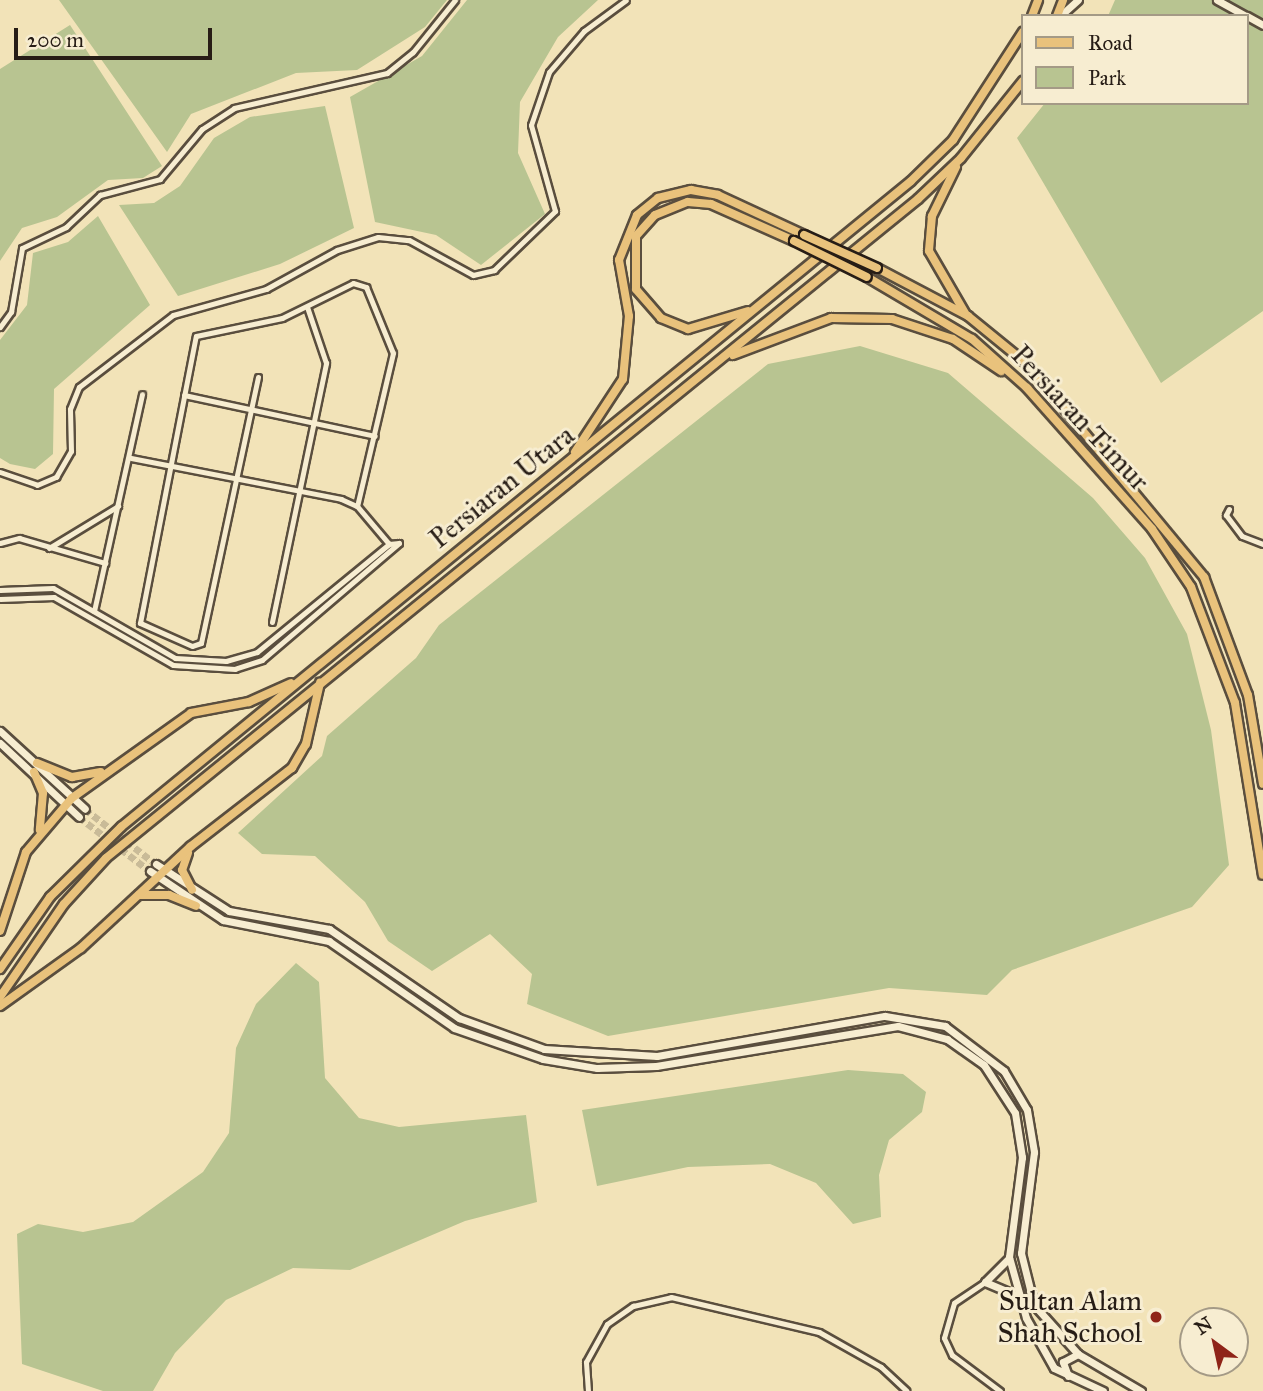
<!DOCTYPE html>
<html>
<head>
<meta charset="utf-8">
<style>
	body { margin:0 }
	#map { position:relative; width:1263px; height:1391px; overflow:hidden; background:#f2e3b8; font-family:"IM FELL Great Primer",serif }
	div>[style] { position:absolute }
	.green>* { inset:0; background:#b8c491 }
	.secondary-tunnel>* { height:7px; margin-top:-3.5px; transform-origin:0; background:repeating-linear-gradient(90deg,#c9bb98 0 7px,transparent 0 10.5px) }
	.roads { filter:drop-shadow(2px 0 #5a4e3e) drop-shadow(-2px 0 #5a4e3e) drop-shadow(0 2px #5a4e3e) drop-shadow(0 -2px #5a4e3e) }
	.street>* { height:5px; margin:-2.5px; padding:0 2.5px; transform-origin:2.5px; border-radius:2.5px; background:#f7edd1 }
	.secondary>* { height:7px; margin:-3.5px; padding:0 3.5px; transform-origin:3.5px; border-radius:3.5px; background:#f7edd1 }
	.primary>* { height:8px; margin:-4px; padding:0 4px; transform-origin:4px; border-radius:4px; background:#e9c27c }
	.bridges { filter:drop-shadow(2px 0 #271d16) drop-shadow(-2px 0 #271d16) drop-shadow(0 2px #271d16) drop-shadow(0 -2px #271d16) }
	.primary-bridge>* { height:8px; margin:-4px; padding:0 4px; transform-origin:4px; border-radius:4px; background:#e9c27c }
	.dots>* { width:19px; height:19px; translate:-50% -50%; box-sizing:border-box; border:4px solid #f7edd1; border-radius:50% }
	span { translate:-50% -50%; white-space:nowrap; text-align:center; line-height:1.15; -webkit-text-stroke:6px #f7edd1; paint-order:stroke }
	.street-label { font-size:28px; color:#271d16 }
	.poi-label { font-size:28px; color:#271d16 }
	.right { translate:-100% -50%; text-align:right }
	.legend { position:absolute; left:1021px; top:14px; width:228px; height:91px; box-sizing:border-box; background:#f7edd1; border:2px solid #a49a86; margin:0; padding:9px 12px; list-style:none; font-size:21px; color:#271d16 }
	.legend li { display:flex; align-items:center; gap:14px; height:35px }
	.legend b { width:35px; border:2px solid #a49a86 }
	.north { position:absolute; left:1179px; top:1307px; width:70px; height:70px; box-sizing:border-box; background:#f7edd1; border:2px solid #a49a86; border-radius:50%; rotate:327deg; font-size:19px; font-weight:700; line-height:28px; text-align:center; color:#271d16 }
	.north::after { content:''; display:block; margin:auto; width:24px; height:32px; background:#8f2418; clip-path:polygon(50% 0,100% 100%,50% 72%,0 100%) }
	.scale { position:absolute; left:14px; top:28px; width:198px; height:32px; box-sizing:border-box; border:4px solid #271d16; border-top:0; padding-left:9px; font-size:21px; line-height:24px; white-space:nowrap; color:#271d16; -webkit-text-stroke:5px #f7edd1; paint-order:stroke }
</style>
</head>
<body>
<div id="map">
	<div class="green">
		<i style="clip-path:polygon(59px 0,447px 0,425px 27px,357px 70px,296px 73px,191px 114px,167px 152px)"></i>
		<i style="clip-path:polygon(467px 0,598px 0,558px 37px,520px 102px,518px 153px,545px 214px,481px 265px,436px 235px,375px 222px,350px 97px,422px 56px)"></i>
		<i style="clip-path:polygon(1115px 0,1263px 0,1263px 311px,1161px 383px,1017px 138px,1045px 103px,1247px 103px,1247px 16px,1108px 16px)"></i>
		<i style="clip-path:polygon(70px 25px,162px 166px,143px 178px,108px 180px,57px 217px,22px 228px,0 261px,0 69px)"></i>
		<i style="clip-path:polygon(325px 106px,354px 228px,280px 264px,178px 296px,119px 205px,154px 203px,180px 186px,214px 138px,250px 117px)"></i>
		<i style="clip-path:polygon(98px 216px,150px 305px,54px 389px,53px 454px,35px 469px,10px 464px,0 458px,0 340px,27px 305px,33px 253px,68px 242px)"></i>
		<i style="clip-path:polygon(860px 346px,948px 373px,1093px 498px,1145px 558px,1187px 634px,1211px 730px,1229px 865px,1192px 907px,1012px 970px,987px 995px,889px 988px,608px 1036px,527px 1004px,532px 974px,490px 934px,432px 971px,388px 941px,365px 902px,315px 856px,262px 854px,238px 833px,322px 756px,327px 736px,416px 658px,439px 625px,768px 364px)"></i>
		<i style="clip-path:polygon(296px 963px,319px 982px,325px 1078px,359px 1118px,399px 1127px,526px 1115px,537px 1202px,465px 1221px,350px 1270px,293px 1268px,226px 1300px,175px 1353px,153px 1391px,103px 1391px,22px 1364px,17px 1234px,38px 1224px,83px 1232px,133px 1222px,203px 1172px,229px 1133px,236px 1048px,256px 1004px)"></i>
		<i style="clip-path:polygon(848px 1070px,903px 1074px,926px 1092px,922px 1112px,889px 1140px,879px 1175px,881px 1217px,853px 1224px,816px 1183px,770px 1164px,688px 1167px,597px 1186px,582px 1110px)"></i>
	</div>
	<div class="secondary-tunnel">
		<i style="left:85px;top:809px;width:90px;rotate:37.8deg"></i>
		<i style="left:79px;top:817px;width:89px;rotate:37.3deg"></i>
	</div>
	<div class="roads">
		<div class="street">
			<i style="left:0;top:327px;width:19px;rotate:-54deg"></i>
			<i style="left:11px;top:312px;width:65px;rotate:-80.2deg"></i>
			<i style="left:22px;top:248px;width:49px;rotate:-25.5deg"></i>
			<i style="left:66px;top:227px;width:47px;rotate:-43.3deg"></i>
			<i style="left:100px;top:195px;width:62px;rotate:-14.9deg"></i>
			<i style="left:160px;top:179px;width:65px;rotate:-50deg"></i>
			<i style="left:202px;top:129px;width:38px;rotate:-33deg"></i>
			<i style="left:234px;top:108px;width:157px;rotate:-12.9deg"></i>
			<i style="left:387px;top:73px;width:33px;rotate:-39deg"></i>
			<i style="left:413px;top:52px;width:67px;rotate:-51.1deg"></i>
			<i style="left:258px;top:377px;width:272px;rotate:102.1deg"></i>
			<i style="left:201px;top:643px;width:9px;rotate:162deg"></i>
			<i style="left:192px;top:646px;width:57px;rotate:-156.1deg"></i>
			<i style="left:140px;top:623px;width:292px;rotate:-79deg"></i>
			<i style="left:196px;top:336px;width:88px;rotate:-11.8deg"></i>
			<i style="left:282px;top:318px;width:79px;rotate:-26.2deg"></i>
			<i style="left:353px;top:283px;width:14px;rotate:17deg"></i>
			<i style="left:366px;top:287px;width:71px;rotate:67.8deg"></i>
			<i style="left:393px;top:353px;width:157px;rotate:103.2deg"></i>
			<i style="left:184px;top:395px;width:195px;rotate:12.1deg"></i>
			<i style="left:131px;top:458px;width:214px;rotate:11deg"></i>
			<i style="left:341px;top:499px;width:17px;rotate:24deg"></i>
			<i style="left:357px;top:506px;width:50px;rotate:49.9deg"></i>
			<i style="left:0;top:472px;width:39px;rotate:19deg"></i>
			<i style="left:37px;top:485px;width:21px;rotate:-23deg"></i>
			<i style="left:56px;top:477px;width:30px;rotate:-60deg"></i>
			<i style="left:71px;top:451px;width:42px;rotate:-91.4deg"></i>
			<i style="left:70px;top:409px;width:24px;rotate:-68deg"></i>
			<i style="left:79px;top:387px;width:118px;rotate:-37.5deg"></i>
			<i style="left:173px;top:315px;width:97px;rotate:-15.6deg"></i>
			<i style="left:266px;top:289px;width:81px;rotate:-28.8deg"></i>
			<i style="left:337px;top:250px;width:43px;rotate:-17.6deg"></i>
			<i style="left:378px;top:237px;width:31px;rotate:6deg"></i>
			<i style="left:409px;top:240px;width:73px;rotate:28.7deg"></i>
			<i style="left:473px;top:275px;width:22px;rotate:-13deg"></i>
			<i style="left:494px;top:270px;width:85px;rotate:-44deg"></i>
			<i style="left:555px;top:211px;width:89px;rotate:-105.6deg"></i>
			<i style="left:531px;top:125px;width:56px;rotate:-71.2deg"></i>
			<i style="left:549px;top:72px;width:54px;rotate:-49.5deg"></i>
			<i style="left:584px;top:31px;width:52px;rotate:-36.4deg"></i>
			<i style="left:1229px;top:509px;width:7px;rotate:117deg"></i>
			<i style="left:1226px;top:515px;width:26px;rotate:53deg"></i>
			<i style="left:1242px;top:536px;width:22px;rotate:21deg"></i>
			<i style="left:0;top:543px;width:20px;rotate:-15deg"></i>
			<i style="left:19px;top:538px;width:90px;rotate:16.2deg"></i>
			<i style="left:49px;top:548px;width:81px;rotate:-31.3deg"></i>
			<i style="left:0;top:590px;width:53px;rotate:-2.2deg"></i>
			<i style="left:53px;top:588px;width:141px;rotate:29.8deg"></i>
			<i style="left:175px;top:658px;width:51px;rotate:3.4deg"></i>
			<i style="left:226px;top:661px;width:32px;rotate:-16deg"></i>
			<i style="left:257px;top:652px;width:171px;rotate:-39.3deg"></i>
			<i style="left:389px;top:544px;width:10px;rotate:-6deg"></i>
			<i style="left:399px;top:543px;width:180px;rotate:139.5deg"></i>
			<i style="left:262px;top:660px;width:28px;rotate:162deg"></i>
			<i style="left:235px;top:669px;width:62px;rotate:-176.3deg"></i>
			<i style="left:173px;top:665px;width:137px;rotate:-150.3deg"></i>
			<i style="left:54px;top:597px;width:54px;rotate:177.9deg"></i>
			<i style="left:94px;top:611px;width:222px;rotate:-77.5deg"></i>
			<i style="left:272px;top:622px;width:265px;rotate:-78.2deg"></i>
			<i style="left:326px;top:363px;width:59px;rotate:-108.7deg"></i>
			<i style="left:985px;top:1282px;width:37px;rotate:146deg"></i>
			<i style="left:954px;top:1303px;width:36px;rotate:106deg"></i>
			<i style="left:944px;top:1338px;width:19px;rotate:65deg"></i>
			<i style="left:952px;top:1355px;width:60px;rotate:36.9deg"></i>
			<i style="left:588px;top:1391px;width:29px;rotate:-94deg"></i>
			<i style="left:586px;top:1362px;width:43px;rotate:-61.1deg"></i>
			<i style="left:607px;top:1324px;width:32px;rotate:-35deg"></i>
			<i style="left:633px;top:1306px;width:39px;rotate:-13deg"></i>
			<i style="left:671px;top:1297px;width:152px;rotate:13.3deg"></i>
			<i style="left:819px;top:1332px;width:71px;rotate:29.4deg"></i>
			<i style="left:881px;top:1367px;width:35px;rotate:43deg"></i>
		</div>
		<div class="secondary">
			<i style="left:1217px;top:0;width:33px;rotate:29deg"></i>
			<i style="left:1060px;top:16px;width:24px;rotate:-42deg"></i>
			<i style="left:1247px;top:16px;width:18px;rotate:29deg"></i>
			<i style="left:0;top:731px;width:115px;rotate:42.5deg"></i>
			<i style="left:0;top:743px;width:108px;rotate:43.1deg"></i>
			<i style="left:156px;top:864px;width:87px;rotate:32.8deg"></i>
			<i style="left:229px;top:911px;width:102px;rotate:10.2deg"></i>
			<i style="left:329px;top:929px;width:158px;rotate:34.4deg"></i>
			<i style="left:459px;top:1018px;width:90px;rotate:20deg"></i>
			<i style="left:544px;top:1049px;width:113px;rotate:3.5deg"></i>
			<i style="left:657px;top:1056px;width:231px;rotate:-10deg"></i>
			<i style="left:885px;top:1016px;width:61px;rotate:9.5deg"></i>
			<i style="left:945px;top:1026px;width:74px;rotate:37.3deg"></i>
			<i style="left:1004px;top:1071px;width:45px;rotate:59.5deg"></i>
			<i style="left:1027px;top:1110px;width:43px;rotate:80.5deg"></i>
			<i style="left:1034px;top:1152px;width:102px;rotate:97.3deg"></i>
			<i style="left:1021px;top:1253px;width:54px;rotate:76deg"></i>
			<i style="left:1034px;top:1305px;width:66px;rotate:48.1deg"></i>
			<i style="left:1078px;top:1354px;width:73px;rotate:30.4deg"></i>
			<i style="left:150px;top:871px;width:88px;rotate:33.9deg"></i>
			<i style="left:223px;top:920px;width:108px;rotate:11.2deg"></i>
			<i style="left:329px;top:941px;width:152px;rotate:34.8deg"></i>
			<i style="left:454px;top:1028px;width:94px;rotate:19.2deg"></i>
			<i style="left:543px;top:1059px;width:55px;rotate:9.5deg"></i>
			<i style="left:597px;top:1068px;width:59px;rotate:-1.9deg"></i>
			<i style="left:656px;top:1066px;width:245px;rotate:-9.4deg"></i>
			<i style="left:898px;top:1026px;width:51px;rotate:14.9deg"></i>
			<i style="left:947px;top:1039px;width:45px;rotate:35.1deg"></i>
			<i style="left:984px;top:1065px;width:57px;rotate:57.1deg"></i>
			<i style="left:1015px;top:1113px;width:45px;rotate:81deg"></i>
			<i style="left:1022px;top:1157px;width:101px;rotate:97.4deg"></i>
			<i style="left:1009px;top:1257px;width:63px;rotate:74.4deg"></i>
			<i style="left:1026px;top:1318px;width:57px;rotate:60.8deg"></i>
			<i style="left:1054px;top:1368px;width:54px;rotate:25.1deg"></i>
			<i style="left:985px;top:1282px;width:36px;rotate:23deg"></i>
			<i style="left:985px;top:1282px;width:34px;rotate:-45deg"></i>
			<i style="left:1068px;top:1376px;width:15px;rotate:-110deg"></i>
			<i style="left:1063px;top:1362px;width:17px;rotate:-28deg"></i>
		</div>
		<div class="primary">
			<i style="left:1032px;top:16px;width:17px;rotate:-69deg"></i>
			<i style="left:1057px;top:16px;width:17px;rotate:-69deg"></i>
			<i style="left:956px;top:167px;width:55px;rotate:116.1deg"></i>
			<i style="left:932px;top:216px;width:35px;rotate:95deg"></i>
			<i style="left:929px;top:251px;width:72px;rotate:59.9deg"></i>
			<i style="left:877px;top:268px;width:103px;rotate:27.8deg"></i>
			<i style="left:968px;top:316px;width:77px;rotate:39.2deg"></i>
			<i style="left:1028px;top:365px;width:276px;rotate:50.3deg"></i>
			<i style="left:1204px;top:577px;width:126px;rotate:69.6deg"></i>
			<i style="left:1248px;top:695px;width:90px;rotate:80.4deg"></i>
			<i style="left:867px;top:277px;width:122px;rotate:30.6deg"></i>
			<i style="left:972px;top:339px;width:74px;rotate:41.7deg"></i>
			<i style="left:1027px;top:388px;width:188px;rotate:48.4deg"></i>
			<i style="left:1152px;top:529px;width:70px;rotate:56.1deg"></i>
			<i style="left:1191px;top:587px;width:124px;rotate:69.2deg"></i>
			<i style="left:1235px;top:703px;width:174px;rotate:80.8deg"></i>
			<i style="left:748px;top:311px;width:63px;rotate:163.3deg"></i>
			<i style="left:688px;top:329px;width:29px;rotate:-158deg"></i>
			<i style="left:661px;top:318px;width:38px;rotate:-131deg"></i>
			<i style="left:636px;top:289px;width:53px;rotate:-90deg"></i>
			<i style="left:636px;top:236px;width:28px;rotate:-48deg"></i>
			<i style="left:655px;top:215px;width:35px;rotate:-22deg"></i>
			<i style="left:688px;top:202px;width:23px;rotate:5deg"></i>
			<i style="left:711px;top:204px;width:91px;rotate:24deg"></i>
			<i style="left:733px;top:355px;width:105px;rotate:-20.7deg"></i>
			<i style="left:831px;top:318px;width:61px;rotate:0.9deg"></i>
			<i style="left:892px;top:319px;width:64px;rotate:18.2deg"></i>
			<i style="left:953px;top:339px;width:58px;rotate:33.7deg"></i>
			<i style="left:575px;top:452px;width:87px;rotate:-56.7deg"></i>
			<i style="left:623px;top:379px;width:63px;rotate:-84.6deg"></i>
			<i style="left:629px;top:316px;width:57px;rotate:-100.1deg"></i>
			<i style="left:619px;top:260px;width:48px;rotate:-68.2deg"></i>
			<i style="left:637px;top:215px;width:27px;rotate:-39deg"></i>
			<i style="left:658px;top:198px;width:34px;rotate:-14deg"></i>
			<i style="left:691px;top:190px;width:27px;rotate:10deg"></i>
			<i style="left:718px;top:195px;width:95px;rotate:24.9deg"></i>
			<i style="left:37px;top:763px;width:38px;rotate:22deg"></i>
			<i style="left:72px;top:777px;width:29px;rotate:-10deg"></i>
			<i style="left:34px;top:772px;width:23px;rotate:67deg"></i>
			<i style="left:43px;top:793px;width:37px;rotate:95deg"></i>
			<i style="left:188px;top:853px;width:18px;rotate:109deg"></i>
			<i style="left:182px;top:870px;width:22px;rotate:63deg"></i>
			<i style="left:139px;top:895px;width:30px"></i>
			<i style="left:169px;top:895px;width:29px;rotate:22deg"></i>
			<i style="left:0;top:931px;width:83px;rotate:-71.8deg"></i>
			<i style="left:26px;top:852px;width:71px;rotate:-49.6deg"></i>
			<i style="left:72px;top:798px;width:146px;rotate:-35.5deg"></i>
			<i style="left:191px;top:713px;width:59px;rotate:-10.7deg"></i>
			<i style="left:249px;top:702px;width:46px;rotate:-24.3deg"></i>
			<i style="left:0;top:969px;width:88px;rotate:-55.2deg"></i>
			<i style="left:50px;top:897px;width:100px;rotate:-44.6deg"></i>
			<i style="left:121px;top:827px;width:1020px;rotate:-39.27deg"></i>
			<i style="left:911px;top:181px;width:59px;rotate:-44.3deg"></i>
			<i style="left:953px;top:140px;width:129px;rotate:-57.1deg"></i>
			<i style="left:0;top:997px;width:113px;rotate:-55.5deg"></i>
			<i style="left:64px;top:904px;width:62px;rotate:-47.6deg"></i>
			<i style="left:106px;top:858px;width:1046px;rotate:-39.06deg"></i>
			<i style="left:918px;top:199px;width:59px;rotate:-43.6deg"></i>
			<i style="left:961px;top:158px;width:99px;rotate:-51.2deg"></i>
			<i style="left:0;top:1006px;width:100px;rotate:-35.6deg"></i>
			<i style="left:81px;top:948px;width:149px;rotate:-42.8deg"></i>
			<i style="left:190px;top:847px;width:129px;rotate:-37.8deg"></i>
			<i style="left:292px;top:768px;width:28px;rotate:-60deg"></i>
			<i style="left:306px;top:744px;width:63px;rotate:-77.1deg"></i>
		</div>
	</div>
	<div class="bridges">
		<div class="primary-bridge">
			<i style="left:804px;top:235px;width:80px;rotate:24.3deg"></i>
			<i style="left:794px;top:241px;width:81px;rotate:26.3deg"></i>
		</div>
	</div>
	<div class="dots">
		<i style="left:1156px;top:1317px;background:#8f2418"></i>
	</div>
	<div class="street-label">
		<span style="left:1080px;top:418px;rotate:47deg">Persiaran Timur</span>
		<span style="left:502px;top:487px;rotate:-39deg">Persiaran Utara</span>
	</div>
	<div class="poi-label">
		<span class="right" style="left:1142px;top:1317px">Sultan Alam<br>Shah School</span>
	</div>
	<ul class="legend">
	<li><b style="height:9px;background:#e9c27c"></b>Road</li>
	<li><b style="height:19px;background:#b8c491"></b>Park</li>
	</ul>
	<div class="north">N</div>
	<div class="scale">200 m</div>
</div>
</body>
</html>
